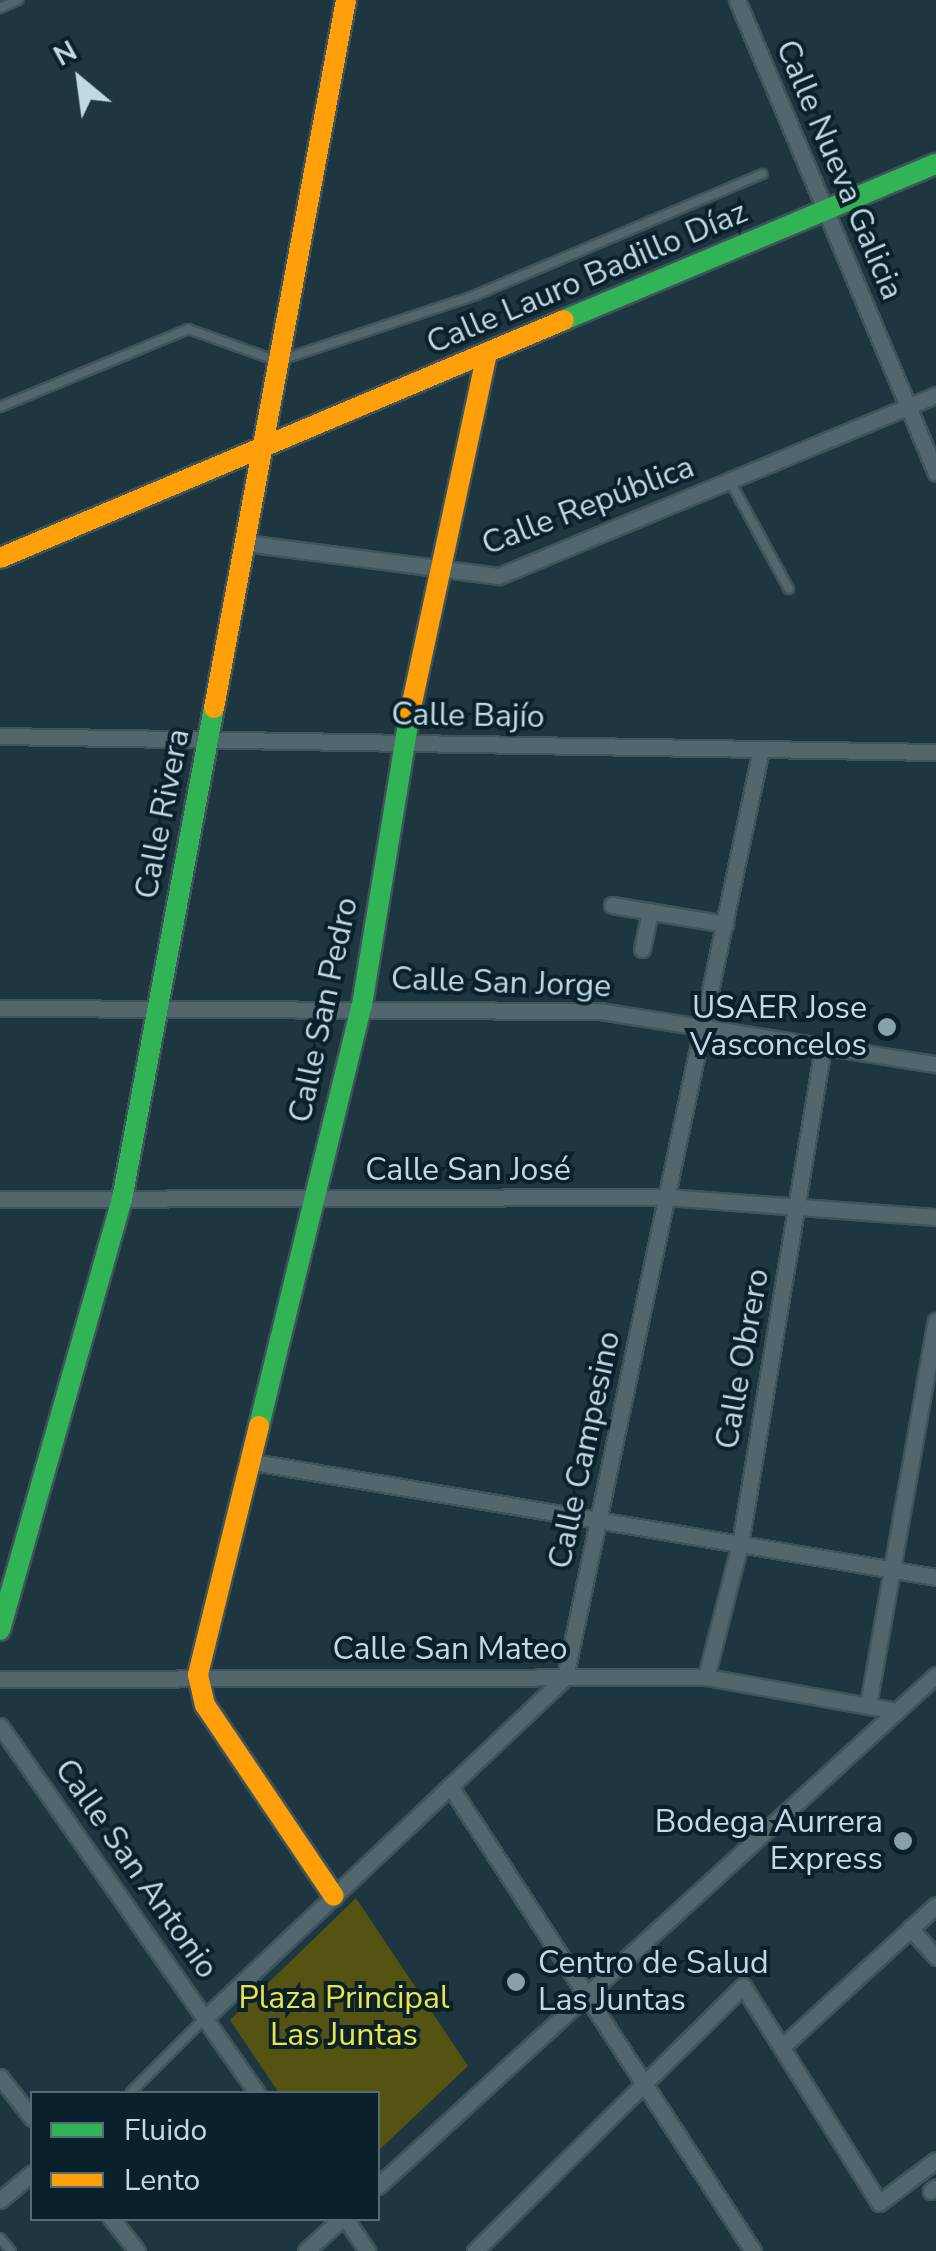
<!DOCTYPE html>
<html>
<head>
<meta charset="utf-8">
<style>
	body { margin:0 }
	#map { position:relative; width:936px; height:2251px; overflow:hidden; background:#1e363f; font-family:"Nunito Sans",sans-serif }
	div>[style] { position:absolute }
	.green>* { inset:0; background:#545312 }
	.roads { filter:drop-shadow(2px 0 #3f535a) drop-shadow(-2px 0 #3f535a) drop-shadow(0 2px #3f535a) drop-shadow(0 -2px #3f535a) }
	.lane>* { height:8px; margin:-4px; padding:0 4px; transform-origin:4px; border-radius:4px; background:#52666e }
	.street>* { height:15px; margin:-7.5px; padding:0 7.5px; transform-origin:7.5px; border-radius:7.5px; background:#52666e }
	.fast>* { height:20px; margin:-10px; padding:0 10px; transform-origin:10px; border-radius:10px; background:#30b455 }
	.slow>* { height:20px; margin:-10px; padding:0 10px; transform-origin:10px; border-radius:10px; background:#ff9f0a }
	.dots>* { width:28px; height:28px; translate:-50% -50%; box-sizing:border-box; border:5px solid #0a212b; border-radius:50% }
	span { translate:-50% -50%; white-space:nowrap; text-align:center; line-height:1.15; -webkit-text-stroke:8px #0a212b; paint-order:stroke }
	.street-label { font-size:32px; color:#bfdae6 }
	.poi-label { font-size:32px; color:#bfdae6 }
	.right { translate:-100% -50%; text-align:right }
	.left { translate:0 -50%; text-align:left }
	.park-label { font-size:32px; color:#ebe446 }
	.legend { position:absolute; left:30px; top:2091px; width:350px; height:130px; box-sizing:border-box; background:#0a212b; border:2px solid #526b76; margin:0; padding:12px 18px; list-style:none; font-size:30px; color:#bfdae6 }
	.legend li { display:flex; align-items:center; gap:20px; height:50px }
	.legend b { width:50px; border:2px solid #526b76 }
	.north { position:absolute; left:30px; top:30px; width:100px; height:100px; -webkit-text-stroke:8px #0a212b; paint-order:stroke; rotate:331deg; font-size:28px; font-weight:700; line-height:40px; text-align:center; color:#bfdae6 }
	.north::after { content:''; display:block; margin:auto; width:35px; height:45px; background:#bfdae6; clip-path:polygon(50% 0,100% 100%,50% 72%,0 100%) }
</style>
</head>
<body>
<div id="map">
	<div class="green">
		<i style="clip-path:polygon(356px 1898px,468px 2066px,378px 2151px,378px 2094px,279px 2093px,230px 2020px)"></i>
	</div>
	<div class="roads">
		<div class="lane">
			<i style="left:0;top:8px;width:20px;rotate:-24deg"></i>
			<i style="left:0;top:407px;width:204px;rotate:-22.5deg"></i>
			<i style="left:188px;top:329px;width:96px;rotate:19.6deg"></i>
			<i style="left:278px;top:361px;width:209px;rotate:-18.4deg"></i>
			<i style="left:476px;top:295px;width:311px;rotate:-22.9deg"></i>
			<i style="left:730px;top:481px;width:123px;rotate:61.4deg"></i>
			<i style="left:131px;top:2092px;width:105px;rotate:-45deg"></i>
			<i style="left:0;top:2238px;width:17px;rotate:50deg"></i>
		</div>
		<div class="street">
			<i style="left:737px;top:0;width:513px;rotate:67.18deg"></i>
			<i style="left:245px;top:543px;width:256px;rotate:7.4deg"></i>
			<i style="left:499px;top:576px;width:473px;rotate:-22.5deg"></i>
			<i style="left:0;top:736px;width:936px;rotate:0.98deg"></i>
			<i style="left:612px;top:905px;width:115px;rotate:9.5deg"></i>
			<i style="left:642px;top:949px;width:39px;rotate:-78deg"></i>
			<i style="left:0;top:1008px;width:600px;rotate:0.29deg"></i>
			<i style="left:600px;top:1011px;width:340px;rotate:9deg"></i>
			<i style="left:0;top:1199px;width:667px;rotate:-0.17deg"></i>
			<i style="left:667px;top:1197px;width:270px;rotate:4.3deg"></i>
			<i style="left:253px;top:1462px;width:693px;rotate:9.56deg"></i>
			<i style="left:706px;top:1677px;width:137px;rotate:-75.7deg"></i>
			<i style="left:740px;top:1544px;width:504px;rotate:-80.52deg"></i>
			<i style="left:0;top:1679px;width:706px;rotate:-0.16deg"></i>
			<i style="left:706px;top:1677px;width:194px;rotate:10.1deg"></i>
			<i style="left:868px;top:1705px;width:390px;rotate:-80deg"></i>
			<i style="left:0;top:1726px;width:449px;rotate:55deg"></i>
			<i style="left:450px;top:1786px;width:555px;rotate:56.91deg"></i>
			<i style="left:910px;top:1928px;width:39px;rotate:48deg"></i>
			<i style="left:205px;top:2018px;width:496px;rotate:-43.4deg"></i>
			<i style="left:565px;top:1677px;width:948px;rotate:-78.07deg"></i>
			<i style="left:784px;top:2045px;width:207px;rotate:-42.6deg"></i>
			<i style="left:0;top:2077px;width:52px;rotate:52deg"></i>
			<i style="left:378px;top:2186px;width:757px;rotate:-42.48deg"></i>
			<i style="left:931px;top:2191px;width:6px;rotate:-39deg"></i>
			<i style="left:0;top:2200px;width:42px;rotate:-40.2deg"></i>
			<i style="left:111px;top:2218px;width:42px;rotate:51.8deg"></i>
			<i style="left:345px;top:2218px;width:40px;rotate:56deg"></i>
			<i style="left:306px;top:2251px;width:49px;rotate:-42.5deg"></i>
			<i style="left:475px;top:2251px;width:377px;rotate:-44.7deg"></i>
			<i style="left:743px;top:1986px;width:256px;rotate:57.9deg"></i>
			<i style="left:879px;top:2203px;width:71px;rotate:-37deg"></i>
		</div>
		<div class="fast">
			<i style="left:564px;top:320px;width:403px;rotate:-22.8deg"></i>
			<i style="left:259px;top:1426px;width:433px;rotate:-76.3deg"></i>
			<i style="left:362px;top:1005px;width:292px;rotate:-80.7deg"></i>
			<i style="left:0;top:1630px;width:448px;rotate:-74.2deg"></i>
			<i style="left:122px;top:1199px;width:500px;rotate:-79.4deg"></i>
		</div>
		<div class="slow">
			<i style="left:0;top:558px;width:612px;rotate:-22.88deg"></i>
			<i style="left:214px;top:708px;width:720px;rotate:-79.44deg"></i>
			<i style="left:409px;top:717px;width:373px;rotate:-77.9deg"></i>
			<i style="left:259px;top:1426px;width:256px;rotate:103.8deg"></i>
			<i style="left:198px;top:1675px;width:31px;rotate:77deg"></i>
			<i style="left:205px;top:1705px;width:230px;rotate:56deg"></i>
		</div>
	</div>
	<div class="dots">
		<i style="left:887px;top:1027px;background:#87a1ac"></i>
		<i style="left:903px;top:1841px;background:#87a1ac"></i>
		<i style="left:516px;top:1982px;background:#87a1ac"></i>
	</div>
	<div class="street-label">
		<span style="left:839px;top:170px;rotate:67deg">Calle Nueva Galicia</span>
		<span style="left:587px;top:278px;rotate:-23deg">Calle Lauro Badillo Díaz</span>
		<span style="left:588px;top:506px;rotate:-21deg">Calle República</span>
		<span style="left:468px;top:716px;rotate:1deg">Calle Bajío</span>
		<span style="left:163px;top:814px;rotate:-79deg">Calle Rivera</span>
		<span style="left:501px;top:983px;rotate:2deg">Calle San Jorge</span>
		<span style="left:324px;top:1010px;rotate:-78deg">Calle San Pedro</span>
		<span style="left:468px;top:1170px">Calle San José</span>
		<span style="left:743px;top:1359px;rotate:-80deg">Calle Obrero</span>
		<span style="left:585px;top:1450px;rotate:-78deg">Calle Campesino</span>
		<span style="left:450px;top:1649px">Calle San Mateo</span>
		<span style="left:136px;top:1869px;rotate:55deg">Calle San Antonio</span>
	</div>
	<div class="poi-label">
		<span class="right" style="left:867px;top:1027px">USAER Jose<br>Vasconcelos</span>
		<span class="right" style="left:883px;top:1841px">Bodega Aurrera<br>Express</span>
		<span class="left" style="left:538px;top:1982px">Centro de Salud<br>Las Juntas</span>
	</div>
	<div class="park-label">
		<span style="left:344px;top:2017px">Plaza Principal<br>Las Juntas</span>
	</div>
	<ul class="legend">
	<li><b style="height:12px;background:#30b455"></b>Fluido</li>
	<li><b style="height:12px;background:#ff9f0a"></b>Lento</li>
	</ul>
	<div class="north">N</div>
</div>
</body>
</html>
